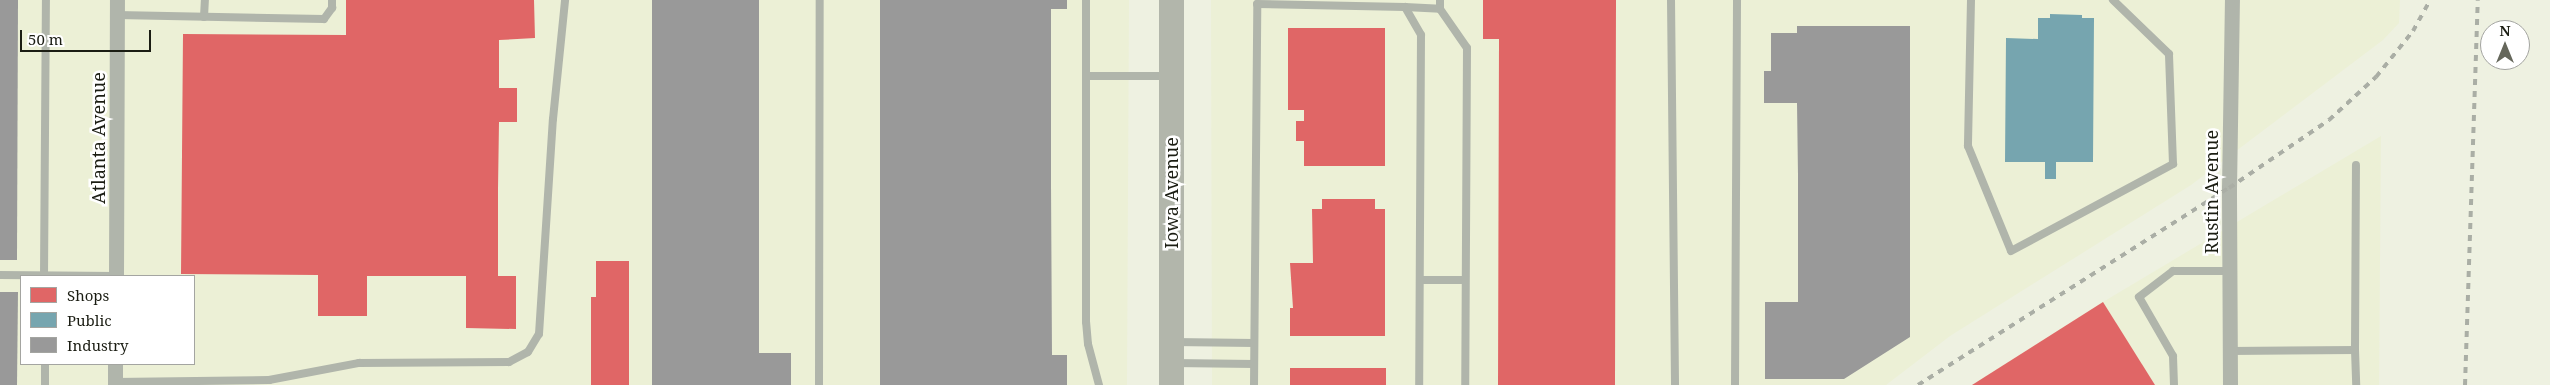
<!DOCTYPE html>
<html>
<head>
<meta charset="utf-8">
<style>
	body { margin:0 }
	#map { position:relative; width:2550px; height:385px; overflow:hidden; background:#eef1e1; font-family:"Noto Serif",serif }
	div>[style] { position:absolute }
	.built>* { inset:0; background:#ecf0d6 }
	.shops>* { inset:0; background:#e06666 }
	.public>* { inset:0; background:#76a5af }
	.industry>* { inset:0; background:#999 }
	.service>* { height:8px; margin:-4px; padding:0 4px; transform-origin:4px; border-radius:4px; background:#b0b5ab }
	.minor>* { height:15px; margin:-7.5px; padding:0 7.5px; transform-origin:7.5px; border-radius:7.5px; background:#b0b5ab }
	.primary>* { height:25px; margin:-12.5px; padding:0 12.5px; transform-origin:12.5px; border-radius:12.5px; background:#b2b6ab }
	.rail>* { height:4px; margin-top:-2px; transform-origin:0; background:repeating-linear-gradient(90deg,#aaaea5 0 6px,transparent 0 12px) }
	span { translate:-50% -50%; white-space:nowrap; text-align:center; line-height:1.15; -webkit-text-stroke:5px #fff; paint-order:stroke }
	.street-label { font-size:18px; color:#1b1d13 }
	.legend { position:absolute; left:20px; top:275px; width:175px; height:90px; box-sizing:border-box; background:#fff; border:1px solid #a4a5a1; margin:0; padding:6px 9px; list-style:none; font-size:15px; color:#1b1d13 }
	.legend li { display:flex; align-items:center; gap:10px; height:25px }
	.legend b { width:25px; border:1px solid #a4a5a1 }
	.north { position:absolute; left:2480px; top:20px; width:50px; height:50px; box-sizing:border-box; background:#fff; border:1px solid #a4a5a1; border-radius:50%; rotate:0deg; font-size:14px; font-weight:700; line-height:20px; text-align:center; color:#1b1d13 }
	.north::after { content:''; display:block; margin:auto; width:18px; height:22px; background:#65675b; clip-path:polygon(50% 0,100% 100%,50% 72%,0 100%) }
	.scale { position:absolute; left:20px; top:30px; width:131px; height:22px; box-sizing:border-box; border:2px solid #1b1d13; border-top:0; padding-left:6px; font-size:15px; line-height:18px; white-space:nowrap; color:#1b1d13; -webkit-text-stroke:4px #fff; paint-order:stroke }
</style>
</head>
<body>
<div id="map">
	<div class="built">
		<i style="clip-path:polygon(evenodd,0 0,1129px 0,1127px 385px,0 385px,0 0,21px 276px,194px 276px,194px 364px,21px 364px,21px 276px)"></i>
		<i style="clip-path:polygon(1211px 0,2400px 0,2399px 23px,2383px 40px,2191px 185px,1950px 336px,1886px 385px,1212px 385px)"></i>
		<i style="clip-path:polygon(2381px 136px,2379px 385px,1972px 385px,2103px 302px)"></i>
	</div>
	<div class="shops">
		<i style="clip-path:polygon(346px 0,534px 0,535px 38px,499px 40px,499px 88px,517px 88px,517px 122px,499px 122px,498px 189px,498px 276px,516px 276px,516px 329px,466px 328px,466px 276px,367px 276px,367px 316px,318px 316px,318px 275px,181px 274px,183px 34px,346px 35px)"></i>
		<i style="clip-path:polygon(1483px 0,1616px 0,1615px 385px,1498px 385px,1499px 39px,1483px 39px)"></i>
		<i style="clip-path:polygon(1288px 28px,1385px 28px,1385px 166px,1304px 166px,1304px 141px,1296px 141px,1296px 121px,1304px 121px,1304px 110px,1288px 110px)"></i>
		<i style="clip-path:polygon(1322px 199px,1375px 199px,1375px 209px,1385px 209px,1385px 336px,1290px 336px,1290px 308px,1293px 308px,1290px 263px,1313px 263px,1312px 209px,1322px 209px)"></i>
		<i style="clip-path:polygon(596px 261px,629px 261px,629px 385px,591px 385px,591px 297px,596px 297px)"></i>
		<i style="clip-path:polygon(2103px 302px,2155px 385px,1972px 385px)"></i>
		<i style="clip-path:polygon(1290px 368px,1386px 368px,1386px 385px,1290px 385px)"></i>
	</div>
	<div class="public">
		<i style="clip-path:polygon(2050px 14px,2082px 15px,2082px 18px,2094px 18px,2093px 162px,2056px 162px,2056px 179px,2045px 179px,2045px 162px,2005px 162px,2006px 38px,2038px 39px,2038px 18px,2050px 18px)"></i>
	</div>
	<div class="industry">
		<i style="clip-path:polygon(0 0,18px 0,17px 260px,0 260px)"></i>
		<i style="clip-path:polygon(652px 0,759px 0,759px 353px,791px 353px,791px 385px,652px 385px)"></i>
		<i style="clip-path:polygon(880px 0,1067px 0,1067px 9px,1051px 9px,1051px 183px,1052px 355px,1067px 355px,1067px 385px,880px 385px)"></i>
		<i style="clip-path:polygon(1797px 26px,1910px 26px,1910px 337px,1844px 379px,1765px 379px,1765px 302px,1798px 302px,1798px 176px,1797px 103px,1764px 103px,1764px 71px,1771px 71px,1771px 33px,1797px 33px)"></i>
		<i style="clip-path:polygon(0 292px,18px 292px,17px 385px,0 385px)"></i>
	</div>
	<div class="service">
		<i style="left:1086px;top:0;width:76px;rotate:90deg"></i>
		<i style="left:1440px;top:0;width:9px;rotate:90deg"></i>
		<i style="left:1440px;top:9px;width:47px;rotate:55.3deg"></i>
		<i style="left:1467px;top:48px;width:337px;rotate:90.3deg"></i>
		<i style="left:1671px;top:0;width:385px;rotate:89.4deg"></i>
		<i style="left:1971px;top:0;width:146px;rotate:91.2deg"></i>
		<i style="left:1968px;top:146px;width:113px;rotate:67.7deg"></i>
		<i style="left:2011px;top:251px;width:184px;rotate:-28.2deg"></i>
		<i style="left:2173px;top:164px;width:110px;rotate:-92.1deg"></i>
		<i style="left:2169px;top:54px;width:78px;rotate:-136deg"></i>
		<i style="left:1405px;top:7px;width:35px;rotate:3deg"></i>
		<i style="left:117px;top:15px;width:207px;rotate:1.1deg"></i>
		<i style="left:324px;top:19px;width:14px;rotate:-54deg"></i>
		<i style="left:332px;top:8px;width:8px;rotate:-90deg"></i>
		<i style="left:204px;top:17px;width:17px;rotate:-87deg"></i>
		<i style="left:0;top:275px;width:116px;rotate:0.5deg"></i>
		<i style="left:44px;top:276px;width:276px;rotate:-89.6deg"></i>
		<i style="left:1421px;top:280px;width:44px"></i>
		<i style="left:1173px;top:342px;width:81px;rotate:0.7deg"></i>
		<i style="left:2355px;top:350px;width:35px;rotate:88deg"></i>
		<i style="left:2230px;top:351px;width:125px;rotate:-0.5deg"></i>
		<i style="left:2355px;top:350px;width:185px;rotate:-89.7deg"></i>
		<i style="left:1173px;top:363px;width:81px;rotate:0.7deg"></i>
		<i style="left:45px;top:364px;width:21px;rotate:90deg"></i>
		<i style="left:115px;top:382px;width:154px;rotate:-0.7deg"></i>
		<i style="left:269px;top:380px;width:92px;rotate:-10.7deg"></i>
		<i style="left:359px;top:363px;width:150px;rotate:-0.4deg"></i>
		<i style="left:509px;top:362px;width:21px;rotate:-28deg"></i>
		<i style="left:528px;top:352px;width:21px;rotate:-59deg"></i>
		<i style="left:539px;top:334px;width:215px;rotate:-86.3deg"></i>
		<i style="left:553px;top:119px;width:120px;rotate:-84.2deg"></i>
		<i style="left:819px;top:385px;width:385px;rotate:-89.9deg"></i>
		<i style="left:1099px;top:385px;width:42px;rotate:-105deg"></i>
		<i style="left:1088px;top:344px;width:22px;rotate:-95deg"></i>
		<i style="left:1086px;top:322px;width:246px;rotate:-90deg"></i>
		<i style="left:1086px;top:76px;width:83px"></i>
		<i style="left:1254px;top:385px;width:381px;rotate:-89.5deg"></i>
		<i style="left:1257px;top:4px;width:148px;rotate:1.2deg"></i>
		<i style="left:1405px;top:7px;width:32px;rotate:60deg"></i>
		<i style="left:1421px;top:35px;width:350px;rotate:90.3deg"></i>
		<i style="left:1735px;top:385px;width:385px;rotate:-89.7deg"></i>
		<i style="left:2174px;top:385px;width:29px;rotate:-92deg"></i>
		<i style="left:2173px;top:356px;width:68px;rotate:-120deg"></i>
		<i style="left:2139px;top:297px;width:43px;rotate:-37.4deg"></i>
		<i style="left:2173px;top:271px;width:56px"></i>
	</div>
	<div class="minor">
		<i style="left:116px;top:276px;width:276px;rotate:-89.8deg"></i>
		<i style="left:115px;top:385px;width:21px;rotate:-90deg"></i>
		<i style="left:2230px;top:385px;width:197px;rotate:-90.3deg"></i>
		<i style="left:2229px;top:188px;width:188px;rotate:-89.1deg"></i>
	</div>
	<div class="primary">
		<i style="left:1171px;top:0;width:385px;rotate:90deg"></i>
	</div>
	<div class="rail">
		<i style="left:1918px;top:385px;width:368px;rotate:-32.4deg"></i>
		<i style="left:2229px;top:188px;width:121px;rotate:-34.2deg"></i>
		<i style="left:2329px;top:120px;width:64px;rotate:-42.5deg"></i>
		<i style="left:2376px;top:77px;width:59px;rotate:-51.2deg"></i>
		<i style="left:2413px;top:31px;width:35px;rotate:-61deg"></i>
		<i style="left:2465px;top:385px;width:385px;rotate:-88.1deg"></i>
	</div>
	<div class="street-label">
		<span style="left:98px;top:138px;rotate:-90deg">Atlanta Avenue</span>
		<span style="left:2211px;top:192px;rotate:-90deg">Rustin Avenue</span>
		<span style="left:1171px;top:193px;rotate:-90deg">Iowa Avenue</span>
	</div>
	<ul class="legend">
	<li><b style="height:14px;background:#e06666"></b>Shops</li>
	<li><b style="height:14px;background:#76a5af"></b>Public</li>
	<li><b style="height:14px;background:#999"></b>Industry</li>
	</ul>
	<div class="north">N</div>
	<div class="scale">50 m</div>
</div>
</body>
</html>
